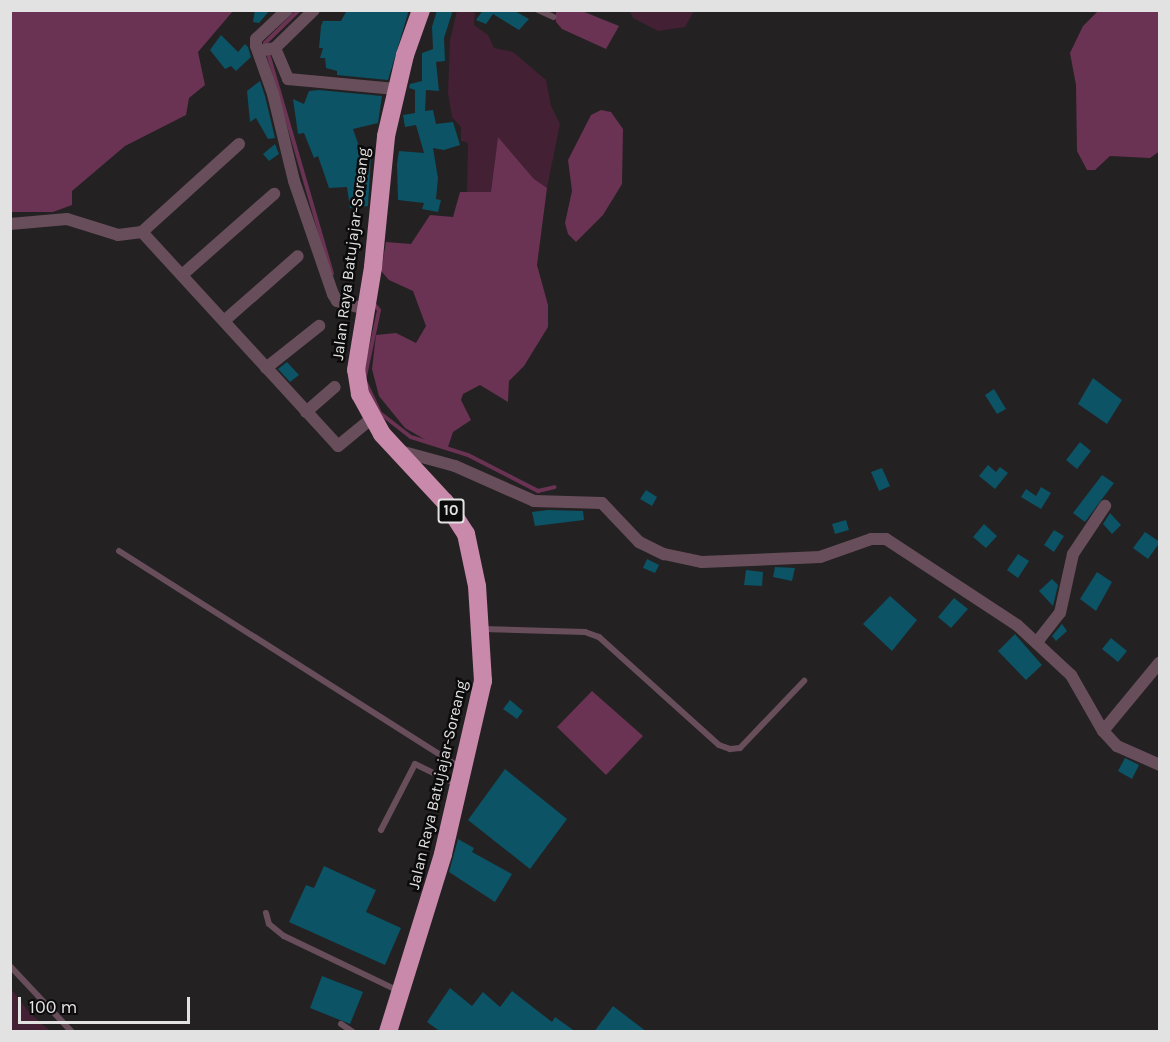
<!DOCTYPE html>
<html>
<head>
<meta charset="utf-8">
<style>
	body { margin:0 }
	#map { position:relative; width:1170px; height:1042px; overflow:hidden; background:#242122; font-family:Karla,sans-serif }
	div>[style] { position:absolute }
	.green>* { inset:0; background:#432033 }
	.forest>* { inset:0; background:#6a3353 }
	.stream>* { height:4px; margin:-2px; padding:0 2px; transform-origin:2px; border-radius:2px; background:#6a3353 }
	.building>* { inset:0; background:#0b5365 }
	.lane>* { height:6px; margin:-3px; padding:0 3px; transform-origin:3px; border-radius:3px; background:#684e5b }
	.street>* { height:12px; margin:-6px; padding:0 6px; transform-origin:6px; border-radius:6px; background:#684e5b }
	.highway>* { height:18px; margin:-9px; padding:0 9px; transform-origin:9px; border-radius:9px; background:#c989ab }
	span { translate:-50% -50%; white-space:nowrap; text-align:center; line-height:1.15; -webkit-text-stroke:5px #0c0b0c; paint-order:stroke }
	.shield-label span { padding:2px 4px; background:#0c0b0c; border:2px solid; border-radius:4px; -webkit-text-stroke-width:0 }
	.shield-label { font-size:15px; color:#e3e2e2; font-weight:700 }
	.street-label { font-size:16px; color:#e3e2e2 }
	.frame { position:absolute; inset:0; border:12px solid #e3e2e2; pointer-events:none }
	.scale { position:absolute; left:18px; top:997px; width:172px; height:27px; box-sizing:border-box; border:3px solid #e3e2e2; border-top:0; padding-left:8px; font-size:18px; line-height:21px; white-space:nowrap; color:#e3e2e2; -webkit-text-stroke:4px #0c0b0c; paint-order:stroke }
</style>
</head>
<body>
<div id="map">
	<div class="green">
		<i style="clip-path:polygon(457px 11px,475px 11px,474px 25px,488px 35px,494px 48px,513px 52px,546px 80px,551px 106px,560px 124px,547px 188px,534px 179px,498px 137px,492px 192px,467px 192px,468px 143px,461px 141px,461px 127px,452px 117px,448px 93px,450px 40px)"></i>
		<i style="clip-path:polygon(630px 11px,694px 11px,685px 27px,658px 31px,633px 18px)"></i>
		<i style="clip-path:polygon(11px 989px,30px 1013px,50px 1031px,11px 1031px)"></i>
	</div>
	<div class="forest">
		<i style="clip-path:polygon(10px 11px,11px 10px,233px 11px,198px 52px,205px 85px,189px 98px,186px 115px,125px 146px,72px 191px,72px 205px,53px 212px,11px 212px)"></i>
		<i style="clip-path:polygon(556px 11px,582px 11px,619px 26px,606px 49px,562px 29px,556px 22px)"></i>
		<i style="clip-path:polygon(1098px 11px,1159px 11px,1160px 151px,1150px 158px,1110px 156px,1095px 170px,1087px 170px,1077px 151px,1076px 85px,1070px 53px,1083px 26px)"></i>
		<i style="clip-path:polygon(601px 110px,611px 112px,623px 129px,622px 184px,603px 215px,576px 242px,568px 234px,565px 223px,572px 191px,568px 160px,591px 115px)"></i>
		<i style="clip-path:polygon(498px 137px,534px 179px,547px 188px,537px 265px,548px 305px,548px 327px,524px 366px,509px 381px,508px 402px,480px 385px,463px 394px,461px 400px,471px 420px,453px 432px,448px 447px,431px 443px,405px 428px,379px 396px,372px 369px,376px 335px,396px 333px,416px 343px,426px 326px,413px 291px,389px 280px,381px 271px,386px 242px,411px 244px,430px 215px,453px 217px,460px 192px,491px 192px)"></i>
		<i style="clip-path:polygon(592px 691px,643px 736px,606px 775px,557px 727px)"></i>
	</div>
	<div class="stream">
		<i style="left:299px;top:10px;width:47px;rotate:135.9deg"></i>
		<i style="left:265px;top:43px;width:240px;rotate:73.8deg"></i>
		<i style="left:365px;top:376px;width:67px;rotate:-78deg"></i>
		<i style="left:379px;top:310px;width:8px;rotate:-130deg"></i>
		<i style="left:366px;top:383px;width:33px;rotate:65deg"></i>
		<i style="left:380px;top:413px;width:39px;rotate:38deg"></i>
		<i style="left:411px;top:437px;width:60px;rotate:17.5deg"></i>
		<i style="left:468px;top:455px;width:79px;rotate:27.2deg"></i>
		<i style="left:538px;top:491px;width:17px;rotate:-13deg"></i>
	</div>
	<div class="building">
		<i style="clip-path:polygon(255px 10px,270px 10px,259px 23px,253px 22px)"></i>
		<i style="clip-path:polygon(347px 10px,409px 10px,388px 80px,337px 75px,337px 71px,326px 68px,325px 58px,320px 58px,323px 48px,319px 48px,321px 26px,323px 21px,341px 21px)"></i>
		<i style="clip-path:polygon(437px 10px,453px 10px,444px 38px,445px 61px,436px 62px,439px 91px,426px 90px,425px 111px,433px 110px,436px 124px,453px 122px,460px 145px,444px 150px,433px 148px,438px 178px,436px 199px,441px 200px,438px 212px,422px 209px,424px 203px,398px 200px,397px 164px,399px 151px,424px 153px,416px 125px,405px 127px,403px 115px,415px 113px,415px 90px,409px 88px,410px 84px,422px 81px,422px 53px,433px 49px,432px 27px)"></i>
		<i style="clip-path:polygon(483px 10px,513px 10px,529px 19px,519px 30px,493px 14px,486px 24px,476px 20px)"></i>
		<i style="clip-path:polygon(221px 35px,238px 52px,245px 44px,248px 47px,251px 57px,236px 71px,231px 66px,225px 69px,210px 50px)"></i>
		<i style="clip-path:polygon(260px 81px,265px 96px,275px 138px,268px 139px,256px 118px,250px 122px,247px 91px)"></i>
		<i style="clip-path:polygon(319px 90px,382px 96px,378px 123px,353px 129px,360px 149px,367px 156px,371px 155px,368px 206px,350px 208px,347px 187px,329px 188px,318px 156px,314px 158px,304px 133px,298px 134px,293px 99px,304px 104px,309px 91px)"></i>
		<i style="clip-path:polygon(275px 144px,279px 154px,269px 161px,263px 154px)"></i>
		<i style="clip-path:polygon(287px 362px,299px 375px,290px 382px,278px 369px)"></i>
		<i style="clip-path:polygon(1093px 378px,1122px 400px,1107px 424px,1078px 404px)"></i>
		<i style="clip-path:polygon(994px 389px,1006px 409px,997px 414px,985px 395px)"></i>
		<i style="clip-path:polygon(1080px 442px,1091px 451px,1077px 469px,1066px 460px)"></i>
		<i style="clip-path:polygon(988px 465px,996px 472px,1000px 467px,1008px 473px,995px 489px,979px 476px)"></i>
		<i style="clip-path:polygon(882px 468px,890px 486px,879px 491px,871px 472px)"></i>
		<i style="clip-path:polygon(1102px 475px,1114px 483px,1085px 522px,1073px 513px)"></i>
		<i style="clip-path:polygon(1041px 487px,1051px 493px,1041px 509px,1021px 497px,1026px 489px,1036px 496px)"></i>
		<i style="clip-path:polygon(646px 490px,657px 497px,652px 506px,640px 499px)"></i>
		<i style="clip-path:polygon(548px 510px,583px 511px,584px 520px,535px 526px,532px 512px)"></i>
		<i style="clip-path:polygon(1110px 513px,1121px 525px,1112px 534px,1103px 524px)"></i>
		<i style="clip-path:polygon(846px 520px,849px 530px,835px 534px,832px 524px)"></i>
		<i style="clip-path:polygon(984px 524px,997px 536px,986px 548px,973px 537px)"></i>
		<i style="clip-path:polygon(1054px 530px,1064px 536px,1054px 552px,1044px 545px)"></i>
		<i style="clip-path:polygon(1145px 532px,1160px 542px,1148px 559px,1133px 548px)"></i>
		<i style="clip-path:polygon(1018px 554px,1029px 561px,1018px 578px,1007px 570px)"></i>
		<i style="clip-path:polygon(647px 559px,659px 565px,655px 573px,643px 568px)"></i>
		<i style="clip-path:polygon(775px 567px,795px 568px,792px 581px,773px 577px)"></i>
		<i style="clip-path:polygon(746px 570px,763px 572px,762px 586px,744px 585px)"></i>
		<i style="clip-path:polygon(1097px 572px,1112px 582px,1096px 611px,1080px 599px)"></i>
		<i style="clip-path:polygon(1052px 579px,1058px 585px,1053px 606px,1039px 591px)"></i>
		<i style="clip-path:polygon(890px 596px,917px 620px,892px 651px,863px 624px)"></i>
		<i style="clip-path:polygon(954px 598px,968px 609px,951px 628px,938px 617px)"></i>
		<i style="clip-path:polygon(1062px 624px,1067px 631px,1056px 641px,1052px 636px)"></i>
		<i style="clip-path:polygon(1015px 634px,1042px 665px,1026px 680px,998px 651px)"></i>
		<i style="clip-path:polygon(1111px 638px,1127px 651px,1118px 662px,1102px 649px)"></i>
		<i style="clip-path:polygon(510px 700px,523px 711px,517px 719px,503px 709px)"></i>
		<i style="clip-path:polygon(1125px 758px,1139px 765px,1132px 779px,1118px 771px)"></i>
		<i style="clip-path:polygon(505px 769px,567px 819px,530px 869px,468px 820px)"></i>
		<i style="clip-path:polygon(458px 839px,474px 848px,472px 852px,512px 874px,495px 902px,449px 872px)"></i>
		<i style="clip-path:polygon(324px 866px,376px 890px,366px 912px,401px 928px,385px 965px,289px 922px,306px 885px,314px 888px)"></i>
		<i style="clip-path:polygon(322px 976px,363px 992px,350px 1024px,310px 1008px)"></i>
		<i style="clip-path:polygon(450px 988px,472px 1006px,483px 992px,500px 1007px,512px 991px,552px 1022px,555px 1017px,576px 1032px,441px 1032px,427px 1022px)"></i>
		<i style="clip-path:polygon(613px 1006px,647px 1032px,594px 1032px)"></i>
	</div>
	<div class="lane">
		<i style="left:538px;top:10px;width:17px;rotate:24deg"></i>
		<i style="left:119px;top:551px;width:404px;rotate:32.4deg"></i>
		<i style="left:482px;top:629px;width:103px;rotate:1.7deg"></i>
		<i style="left:585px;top:632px;width:15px;rotate:20deg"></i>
		<i style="left:599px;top:637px;width:161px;rotate:42deg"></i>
		<i style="left:719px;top:745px;width:12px;rotate:20deg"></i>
		<i style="left:730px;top:749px;width:10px;rotate:-6deg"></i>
		<i style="left:740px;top:748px;width:93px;rotate:-46.3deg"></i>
		<i style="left:381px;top:830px;width:74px;rotate:-62.7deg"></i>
		<i style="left:415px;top:764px;width:48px;rotate:26deg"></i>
		<i style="left:266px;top:913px;width:11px;rotate:75deg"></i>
		<i style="left:269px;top:924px;width:19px;rotate:39deg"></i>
		<i style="left:284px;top:936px;width:127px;rotate:25.6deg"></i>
		<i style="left:10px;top:966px;width:91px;rotate:46.8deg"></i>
		<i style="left:341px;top:1024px;width:14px;rotate:34deg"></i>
	</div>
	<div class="street">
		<i style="left:287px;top:10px;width:42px;rotate:136.9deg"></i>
		<i style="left:256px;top:39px;width:7px;rotate:90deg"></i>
		<i style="left:256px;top:46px;width:51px;rotate:70.5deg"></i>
		<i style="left:273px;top:94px;width:89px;rotate:76.4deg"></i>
		<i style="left:294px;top:181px;width:120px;rotate:71deg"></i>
		<i style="left:333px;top:294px;width:8px;rotate:60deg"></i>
		<i style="left:337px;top:301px;width:29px;rotate:16deg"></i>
		<i style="left:275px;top:48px;width:34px;rotate:67deg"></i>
		<i style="left:288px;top:79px;width:108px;rotate:5.3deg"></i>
		<i style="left:258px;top:51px;width:17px;rotate:-10deg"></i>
		<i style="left:275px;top:48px;width:54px;rotate:-44.3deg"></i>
		<i style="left:10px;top:224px;width:57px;rotate:-5deg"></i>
		<i style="left:67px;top:219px;width:53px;rotate:17.4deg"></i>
		<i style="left:118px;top:235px;width:24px;rotate:-7deg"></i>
		<i style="left:142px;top:232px;width:290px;rotate:47.5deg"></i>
		<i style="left:338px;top:446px;width:44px;rotate:-39.5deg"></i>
		<i style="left:142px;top:232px;width:131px;rotate:-42.2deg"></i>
		<i style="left:182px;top:275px;width:123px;rotate:-41.4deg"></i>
		<i style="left:224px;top:321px;width:98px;rotate:-41.3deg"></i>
		<i style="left:266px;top:368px;width:68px;rotate:-38.4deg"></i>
		<i style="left:306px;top:412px;width:38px;rotate:-41deg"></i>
		<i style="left:400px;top:451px;width:57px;rotate:15.3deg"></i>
		<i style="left:455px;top:466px;width:86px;rotate:23.9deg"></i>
		<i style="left:534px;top:501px;width:68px;rotate:1.7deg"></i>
		<i style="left:602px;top:503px;width:54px;rotate:46.5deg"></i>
		<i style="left:639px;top:542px;width:28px;rotate:26deg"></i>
		<i style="left:664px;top:554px;width:39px;rotate:12deg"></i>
		<i style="left:702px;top:562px;width:118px;rotate:-2.4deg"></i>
		<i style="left:820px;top:557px;width:54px;rotate:-19.4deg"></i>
		<i style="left:871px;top:539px;width:15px"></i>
		<i style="left:886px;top:539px;width:157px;rotate:33.3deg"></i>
		<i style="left:1017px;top:625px;width:74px;rotate:42.8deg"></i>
		<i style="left:1071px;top:675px;width:64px;rotate:60.3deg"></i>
		<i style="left:1103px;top:731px;width:21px;rotate:47deg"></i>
		<i style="left:1117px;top:746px;width:47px;rotate:23.8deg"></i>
		<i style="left:1037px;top:642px;width:37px;rotate:-52deg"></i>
		<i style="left:1060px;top:613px;width:60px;rotate:-77.6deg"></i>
		<i style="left:1073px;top:554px;width:58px;rotate:-56.3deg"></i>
		<i style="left:1103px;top:731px;width:89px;rotate:-50.4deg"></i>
	</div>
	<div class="highway">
		<i style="left:388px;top:1032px;width:186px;rotate:-72.8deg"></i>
		<i style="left:443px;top:854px;width:178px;rotate:-77deg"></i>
		<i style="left:483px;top:681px;width:95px;rotate:-93.6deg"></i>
		<i style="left:477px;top:586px;width:53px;rotate:-101.9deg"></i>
		<i style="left:466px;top:534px;width:38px;rotate:-123deg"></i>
		<i style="left:445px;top:502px;width:93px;rotate:-132.8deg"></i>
		<i style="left:382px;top:434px;width:46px;rotate:-118.8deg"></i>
		<i style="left:360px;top:394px;width:24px;rotate:-99deg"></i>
		<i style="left:356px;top:370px;width:104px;rotate:-80.6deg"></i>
		<i style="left:373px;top:267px;width:132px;rotate:-84.3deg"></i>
		<i style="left:386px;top:136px;width:83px;rotate:-76.8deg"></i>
		<i style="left:405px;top:55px;width:48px;rotate:-70.4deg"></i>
	</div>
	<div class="shield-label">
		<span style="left:451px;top:511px">10</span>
	</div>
	<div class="street-label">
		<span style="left:351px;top:254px;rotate:-83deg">Jalan Raya Batujajar-Soreang</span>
		<span style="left:438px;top:785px;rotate:-77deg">Jalan Raya Batujajar-Soreang</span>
	</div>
	<div class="frame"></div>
	<div class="scale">100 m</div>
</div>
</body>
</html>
